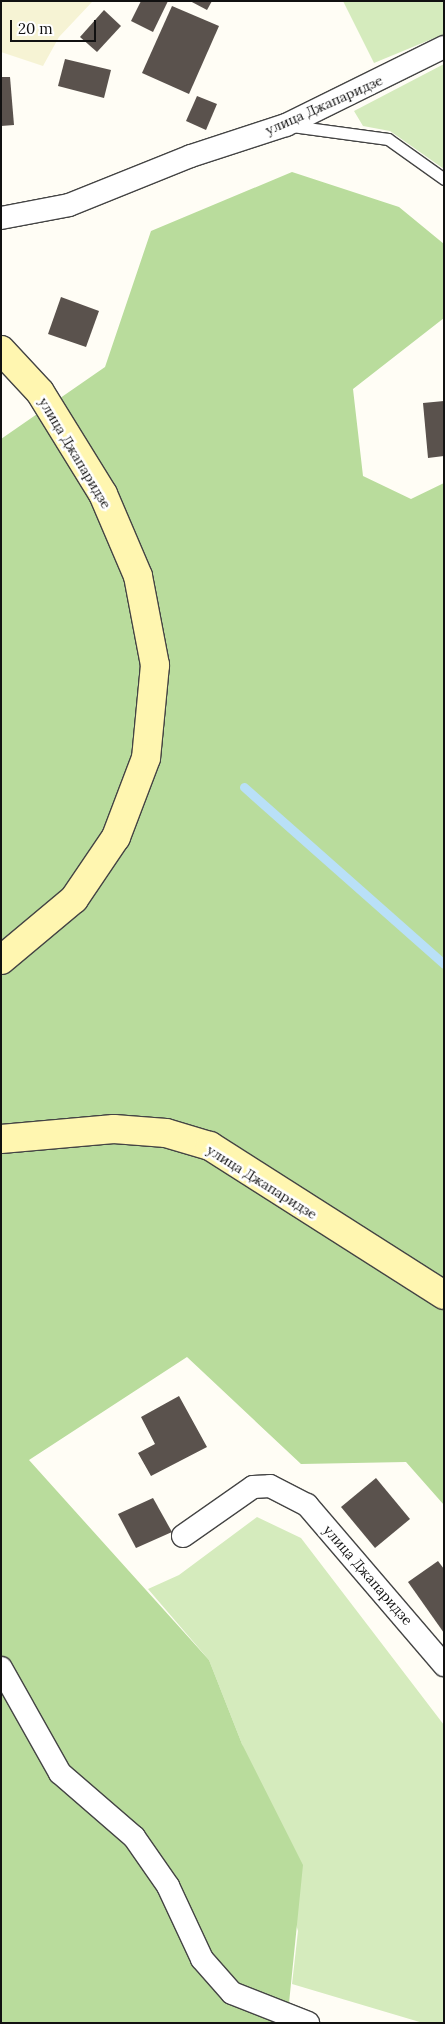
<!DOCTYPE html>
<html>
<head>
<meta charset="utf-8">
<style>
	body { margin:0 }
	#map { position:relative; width:445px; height:2024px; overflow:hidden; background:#fffdf5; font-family:Lora,serif }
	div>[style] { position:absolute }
	.farmland>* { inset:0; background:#f6f3d4 }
	.green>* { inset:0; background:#d5ebbd }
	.forest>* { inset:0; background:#b9dc9c }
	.stream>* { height:9px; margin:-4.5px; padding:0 4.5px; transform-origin:4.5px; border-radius:4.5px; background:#b9e0f7 }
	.building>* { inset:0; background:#5a524d }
	.roads { filter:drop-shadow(1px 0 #444) drop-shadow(-1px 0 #444) drop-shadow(0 1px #444) drop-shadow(0 -1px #444) }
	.lane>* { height:11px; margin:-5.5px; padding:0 5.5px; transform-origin:5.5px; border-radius:5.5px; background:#fff }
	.street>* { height:22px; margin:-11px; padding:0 11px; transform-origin:11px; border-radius:11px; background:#fff }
	.secondary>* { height:28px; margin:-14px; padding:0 14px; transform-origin:14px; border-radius:14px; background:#fff6b0 }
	span { translate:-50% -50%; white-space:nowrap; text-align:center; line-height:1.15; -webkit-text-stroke:5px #fff; paint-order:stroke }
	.street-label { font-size:14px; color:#111 }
	.frame { position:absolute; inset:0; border:2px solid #111; pointer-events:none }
	.scale { position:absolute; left:10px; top:20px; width:86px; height:22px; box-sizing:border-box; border:2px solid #111; border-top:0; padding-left:6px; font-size:15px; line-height:18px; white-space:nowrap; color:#111; -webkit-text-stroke:4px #fff; paint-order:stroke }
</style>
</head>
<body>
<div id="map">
	<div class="farmland">
		<i style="clip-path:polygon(1px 1px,91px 1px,92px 2px,59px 37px,43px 66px,1px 52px)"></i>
	</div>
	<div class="green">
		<i style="clip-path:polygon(343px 1px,444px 1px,444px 34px,374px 63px)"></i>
		<i style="clip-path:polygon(444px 64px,444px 169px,390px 131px,363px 126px,354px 111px)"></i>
		<i style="clip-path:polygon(257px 1517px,301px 1538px,444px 1725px,444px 2023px,423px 2023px,292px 1984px,298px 1931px,242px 1744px,209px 1660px,148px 1589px,179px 1575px)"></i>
	</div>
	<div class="forest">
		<i style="clip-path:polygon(292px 172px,399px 207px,444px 244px,444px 318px,353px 389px,363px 476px,411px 499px,444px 483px,444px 1505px,406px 1462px,301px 1464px,187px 1357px,29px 1460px,209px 1660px,242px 1744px,303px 1865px,287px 2023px,1px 2023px,1px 439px,105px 367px,151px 231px)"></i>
	</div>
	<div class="stream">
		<i style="left:244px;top:787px;width:267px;rotate:41.5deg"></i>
	</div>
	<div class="building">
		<i style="clip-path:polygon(141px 1px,168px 1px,153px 32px,131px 21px)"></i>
		<i style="clip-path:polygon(190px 1px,212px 1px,207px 10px)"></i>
		<i style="clip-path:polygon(172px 6px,219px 26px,189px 94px,142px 73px)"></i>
		<i style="clip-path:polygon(104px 10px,121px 26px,97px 52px,80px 37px)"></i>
		<i style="clip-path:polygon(65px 59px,111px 70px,104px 98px,58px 86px)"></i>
		<i style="clip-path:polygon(1px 77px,10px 77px,14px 125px,1px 126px)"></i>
		<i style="clip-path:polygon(197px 96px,217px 104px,206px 130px,186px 121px)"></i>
		<i style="clip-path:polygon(61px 297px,99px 311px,86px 347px,48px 334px)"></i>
		<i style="clip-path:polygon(444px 401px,444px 456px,428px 458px,423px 403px)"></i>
		<i style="clip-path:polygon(179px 1396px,207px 1447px,151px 1476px,138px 1453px,155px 1444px,141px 1417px)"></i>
		<i style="clip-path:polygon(376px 1478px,410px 1519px,375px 1548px,341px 1507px)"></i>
		<i style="clip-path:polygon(153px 1498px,172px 1532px,136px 1548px,118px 1514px)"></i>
		<i style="clip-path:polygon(438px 1561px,444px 1569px,444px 1633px,408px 1582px)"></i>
	</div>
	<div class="roads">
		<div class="lane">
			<i style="left:292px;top:126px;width:97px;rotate:7.7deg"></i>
			<i style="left:388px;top:139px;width:69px;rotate:35.5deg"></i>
		</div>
		<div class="street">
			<i style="left:1px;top:218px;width:69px;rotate:-10.8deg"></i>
			<i style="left:69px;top:205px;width:131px;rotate:-21.9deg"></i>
			<i style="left:191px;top:156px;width:100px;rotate:-18.1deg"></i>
			<i style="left:286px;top:125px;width:176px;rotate:-26.3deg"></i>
			<i style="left:183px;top:1536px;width:85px;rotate:-35deg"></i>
			<i style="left:253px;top:1487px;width:17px;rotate:-3deg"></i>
			<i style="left:270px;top:1486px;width:42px;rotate:27.2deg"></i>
			<i style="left:307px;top:1505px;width:211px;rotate:49.4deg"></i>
			<i style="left:1px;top:1668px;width:120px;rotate:60.7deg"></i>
			<i style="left:60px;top:1773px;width:98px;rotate:40.9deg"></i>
			<i style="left:134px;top:1837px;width:60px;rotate:55.2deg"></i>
			<i style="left:168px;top:1886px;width:81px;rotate:65deg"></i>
			<i style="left:202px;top:1959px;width:45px;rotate:48.6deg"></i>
			<i style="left:232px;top:1993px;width:82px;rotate:21.5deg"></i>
		</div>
		<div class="secondary">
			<i style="left:1px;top:350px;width:57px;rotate:47.1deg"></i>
			<i style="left:40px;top:392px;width:120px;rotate:58.3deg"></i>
			<i style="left:103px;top:494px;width:89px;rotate:66.9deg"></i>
			<i style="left:138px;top:576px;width:91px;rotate:79.2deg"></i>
			<i style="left:155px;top:665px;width:93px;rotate:95.5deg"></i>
			<i style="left:146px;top:758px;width:85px;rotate:110.8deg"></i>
			<i style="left:116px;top:837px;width:75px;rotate:124.1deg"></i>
			<i style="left:74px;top:899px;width:95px;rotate:140.1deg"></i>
			<i style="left:1px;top:1139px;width:113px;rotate:-5.1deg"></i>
			<i style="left:114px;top:1129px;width:52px;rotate:4.4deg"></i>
			<i style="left:166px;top:1133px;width:46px;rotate:16.5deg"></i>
			<i style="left:210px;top:1146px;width:277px;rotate:32.5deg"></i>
		</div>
	</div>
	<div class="street-label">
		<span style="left:324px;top:105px;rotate:-24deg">улица Джапаридзе</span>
		<span style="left:75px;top:453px;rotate:59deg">улица Джапаридзе</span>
		<span style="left:262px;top:1182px;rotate:32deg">улица Джапаридзе</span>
		<span style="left:368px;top:1575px;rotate:49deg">улица Джапаридзе</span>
	</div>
	<div class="frame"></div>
	<div class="scale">20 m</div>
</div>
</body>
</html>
